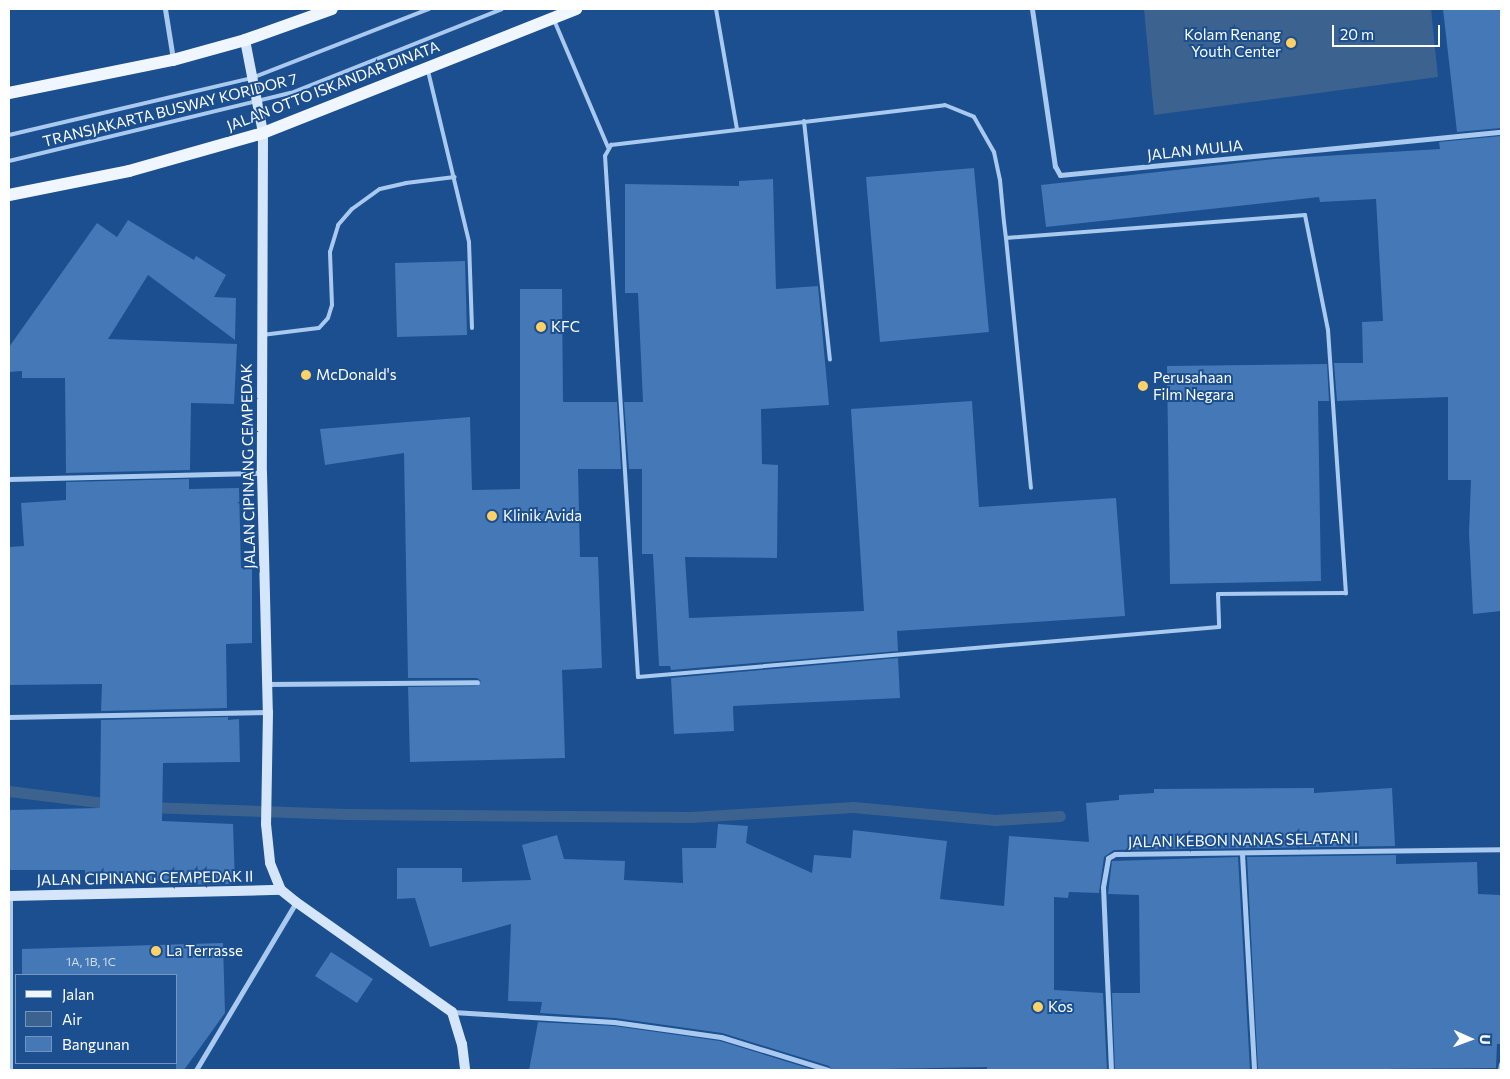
<!DOCTYPE html>
<html>
<head>
<meta charset="utf-8">
<style>
	body { margin:0 }
	#map { position:relative; width:1510px; height:1079px; overflow:hidden; background:#1b4f8f; font-family:Commissioner,sans-serif }
	div>[style] { position:absolute }
	.water>* { inset:0; background:#3c6290 }
	.stream>* { height:11px; margin:-5.5px; padding:0 5.5px; transform-origin:5.5px; border-radius:5.5px; background:#3c6290 }
	.building>* { inset:0; background:#4478b7 }
	.lane>* { height:4px; margin:-2px; padding:0 2px; transform-origin:2px; border-radius:2px; background:#a9c9ee }
	.street>* { height:5px; margin:-2.5px; padding:0 2.5px; transform-origin:2.5px; border-radius:2.5px; background:#a9c9ee }
	.secondary>* { height:10px; margin:-5px; padding:0 5px; transform-origin:5px; border-radius:5px; background:#d6e6fa }
	.primary>* { height:12px; margin:-6px; padding:0 6px; transform-origin:6px; border-radius:6px; background:#f0f6ff }
	.dots>* { width:14px; height:14px; translate:-50% -50%; box-sizing:border-box; border:2px solid #1b4f8f; border-radius:50% }
	span { translate:-50% -50%; white-space:nowrap; text-align:center; line-height:1.15; -webkit-text-stroke:4px #1b4f8f; paint-order:stroke }
	.number-label { font-size:12px; color:#d0dded }
	.number-label span { -webkit-text-stroke-width:0 }
	.poi-label { font-size:15px; color:#fff }
	.right { translate:-100% -50%; text-align:right }
	.left { translate:0 -50%; text-align:left }
	.street-label { font-size:15px; color:#fff }
	.frame { position:absolute; inset:0; border:10px solid #fff; pointer-events:none }
	.legend { position:absolute; left:15px; top:974px; width:162px; height:90px; box-sizing:border-box; background:#1b4f8f; border:1px solid #7695bc; margin:0; padding:6px 9px; list-style:none; font-size:15px; color:#fff }
	.legend li { display:flex; align-items:center; gap:10px; height:25px }
	.legend b { width:25px; border:1px solid #7695bc }
	.north { position:absolute; left:1445px; top:1014px; width:50px; height:50px; -webkit-text-stroke:4px #1b4f8f; paint-order:stroke; rotate:92deg; font-size:14px; font-weight:700; line-height:20px; text-align:center; color:#fff }
	.north::after { content:''; display:block; margin:auto; width:18px; height:22px; background:#fff; clip-path:polygon(50% 0,100% 100%,50% 72%,0 100%) }
	.scale { position:absolute; left:1332px; top:25px; width:108px; height:22px; box-sizing:border-box; border:2px solid #fff; border-top:0; padding-left:6px; font-size:15px; line-height:18px; white-space:nowrap; color:#fff; -webkit-text-stroke:4px #1b4f8f; paint-order:stroke }
</style>
</head>
<body>
<div id="map">
	<div class="water">
		<i style="clip-path:polygon(1144px 9px,1431px 9px,1438px 77px,1154px 115px)"></i>
	</div>
	<div class="stream">
		<i style="left:9px;top:791px;width:106px;rotate:7.1deg"></i>
		<i style="left:147px;top:807px;width:199px;rotate:2deg"></i>
		<i style="left:346px;top:814px;width:345px;rotate:0.5deg"></i>
		<i style="left:691px;top:817px;width:162px;rotate:-3.5deg"></i>
		<i style="left:853px;top:807px;width:143px;rotate:5.2deg"></i>
		<i style="left:995px;top:820px;width:65px;rotate:-3.5deg"></i>
	</div>
	<div class="building">
		<i style="clip-path:polygon(1443px 9px,1501px 9px,1501px 128px,1457px 132px)"></i>
		<i style="clip-path:polygon(1501px 136px,1501px 611px,1473px 614px,1469px 533px,1471px 480px,1448px 480px,1448px 397px,1337px 401px,1334px 363px,1363px 363px,1362px 322px,1383px 321px,1376px 199px,1320px 202px,1319px 197px,1046px 227px,1041px 185px,1274px 159px,1440px 149px,1439px 142px)"></i>
		<i style="clip-path:polygon(974px 168px,989px 332px,880px 342px,866px 177px)"></i>
		<i style="clip-path:polygon(773px 179px,776px 289px,818px 286px,829px 405px,761px 409px,762px 464px,778px 465px,777px 558px,685px 557px,689px 618px,864px 611px,851px 409px,972px 401px,979px 507px,1116px 498px,1125px 616px,897px 631px,898px 651px,671px 670px,670px 666px,659px 666px,653px 554px,642px 554px,642px 469px,629px 469px,624px 402px,643px 402px,638px 293px,625px 293px,625px 184px,739px 186px,739px 181px)"></i>
		<i style="clip-path:polygon(128px 220px,194px 260px,196px 256px,226px 275px,214px 297px,236px 298px,235px 340px,148px 275px,108px 339px,237px 344px,234px 404px,191px 403px,190px 470px,66px 473px,65px 378px,22px 378px,22px 371px,9px 372px,9px 347px,97px 223px,117px 237px)"></i>
		<i style="clip-path:polygon(465px 261px,467px 335px,397px 337px,395px 263px)"></i>
		<i style="clip-path:polygon(520px 289px,562px 289px,563px 402px,617px 402px,621px 469px,578px 469px,580px 557px,598px 557px,602px 668px,562px 670px,565px 758px,410px 762px,408px 687px,477px 686px,481px 681px,477px 678px,408px 678px,404px 453px,325px 465px,320px 429px,470px 417px,472px 490px,520px 489px)"></i>
		<i style="clip-path:polygon(1327px 364px,1329px 401px,1318px 401px,1321px 581px,1170px 584px,1167px 366px)"></i>
		<i style="clip-path:polygon(189px 479px,189px 489px,239px 488px,241px 568px,252px 568px,252px 643px,226px 644px,227px 708px,101px 711px,102px 684px,9px 685px,9px 547px,24px 546px,21px 503px,66px 500px,66px 482px)"></i>
		<i style="clip-path:polygon(898px 658px,900px 698px,733px 706px,734px 731px,674px 734px,671px 678px)"></i>
		<i style="clip-path:polygon(228px 717px,228px 720px,239px 719px,240px 762px,163px 763px,162px 821px,233px 824px,235px 884px,164px 885px,164px 881px,85px 875px,85px 870px,9px 870px,9px 810px,100px 808px,101px 720px)"></i>
		<i style="clip-path:polygon(1314px 788px,1314px 793px,1392px 788px,1395px 846px,1114px 850px,1104px 857px,1099px 893px,1069px 892px,1068px 898px,1054px 897px,1054px 990px,1103px 993px,1107px 1070px,987px 1070px,987px 1067px,832px 1070px,829px 1066px,722px 1033px,615px 1018px,540px 1013px,542px 1002px,508px 1001px,511px 924px,430px 947px,415px 898px,397px 899px,397px 868px,462px 868px,462px 882px,531px 880px,522px 845px,557px 835px,564px 859px,625px 861px,624px 880px,683px 883px,682px 848px,716px 848px,718px 824px,748px 826px,746px 843px,812px 873px,814px 855px,851px 858px,853px 830px,947px 841px,940px 899px,1004px 906px,1009px 836px,1089px 842px,1086px 803px,1119px 800px,1119px 795px,1154px 793px,1154px 789px)"></i>
		<i style="clip-path:polygon(1396px 855px,1396px 864px,1477px 862px,1478px 894px,1501px 895px,1501px 1044px,1497px 1044px,1496px 1068px,1258px 1070px,1247px 857px)"></i>
		<i style="clip-path:polygon(1238px 857px,1250px 1070px,1115px 1070px,1112px 993px,1140px 993px,1139px 895px,1108px 894px,1112px 861px)"></i>
		<i style="clip-path:polygon(223px 943px,225px 1013px,184px 1070px,176px 1070px,176px 975px,22px 975px,22px 949px)"></i>
		<i style="clip-path:polygon(331px 952px,373px 979px,357px 1003px,315px 976px)"></i>
		<i style="clip-path:polygon(538px 1022px,614px 1026px,720px 1041px,814px 1070px,529px 1070px)"></i>
	</div>
	<div class="lane">
		<i style="left:716px;top:9px;width:122px;rotate:80.1deg"></i>
		<i style="left:554px;top:20px;width:138px;rotate:67deg"></i>
		<i style="left:428px;top:71px;width:176px;rotate:76.5deg"></i>
		<i style="left:469px;top:242px;width:86px;rotate:88deg"></i>
		<i style="left:804px;top:121px;width:240px;rotate:83.8deg"></i>
		<i style="left:9px;top:135px;width:250px;rotate:-13.2deg"></i>
		<i style="left:252px;top:78px;width:190px;rotate:-21.3deg"></i>
		<i style="left:9px;top:161px;width:290px;rotate:-13.6deg"></i>
		<i style="left:291px;top:93px;width:227px;rotate:-21.7deg"></i>
		<i style="left:1006px;top:238px;width:300px;rotate:-4.4deg"></i>
		<i style="left:1305px;top:215px;width:117px;rotate:78.7deg"></i>
		<i style="left:1328px;top:330px;width:264px;rotate:86.1deg"></i>
		<i style="left:1346px;top:593px;width:128px;rotate:179.6deg"></i>
		<i style="left:1218px;top:594px;width:33px;rotate:88deg"></i>
		<i style="left:1219px;top:627px;width:583px;rotate:175.08deg"></i>
		<i style="left:638px;top:677px;width:522px;rotate:-93.62deg"></i>
		<i style="left:605px;top:156px;width:13px;rotate:-61deg"></i>
		<i style="left:611px;top:145px;width:336px;rotate:-6.8deg"></i>
		<i style="left:945px;top:105px;width:31px;rotate:22deg"></i>
		<i style="left:974px;top:117px;width:40px;rotate:60.3deg"></i>
		<i style="left:994px;top:152px;width:29px;rotate:78deg"></i>
		<i style="left:1000px;top:180px;width:42px;rotate:84.6deg"></i>
		<i style="left:1004px;top:222px;width:16px;rotate:83deg"></i>
		<i style="left:1006px;top:238px;width:251px;rotate:84.3deg"></i>
		<i style="left:262px;top:335px;width:57px;rotate:-7deg"></i>
		<i style="left:319px;top:328px;width:13px;rotate:-48deg"></i>
		<i style="left:328px;top:318px;width:14px;rotate:-73deg"></i>
		<i style="left:332px;top:305px;width:53px;rotate:-92.2deg"></i>
		<i style="left:330px;top:252px;width:28px;rotate:-73deg"></i>
		<i style="left:338px;top:225px;width:21px;rotate:-49deg"></i>
		<i style="left:352px;top:209px;width:34px;rotate:-36deg"></i>
		<i style="left:380px;top:189px;width:27px;rotate:-13deg"></i>
		<i style="left:406px;top:183px;width:49px;rotate:-7deg"></i>
	</div>
	<div class="street">
		<i style="left:165px;top:9px;width:51px;rotate:80.9deg"></i>
		<i style="left:1032px;top:9px;width:159px;rotate:81.7deg"></i>
		<i style="left:1055px;top:166px;width:10px;rotate:61deg"></i>
		<i style="left:1060px;top:175px;width:443px;rotate:-5.6deg"></i>
		<i style="left:9px;top:479px;width:253px;rotate:-1.4deg"></i>
		<i style="left:268px;top:684px;width:209px;rotate:-0.5deg"></i>
		<i style="left:9px;top:717px;width:259px;rotate:-1.1deg"></i>
		<i style="left:1242px;top:854px;width:216px;rotate:86.8deg"></i>
		<i style="left:453px;top:1012px;width:161px;rotate:3.6deg"></i>
		<i style="left:614px;top:1022px;width:108px;rotate:8deg"></i>
		<i style="left:721px;top:1037px;width:112px;rotate:17.1deg"></i>
		<i style="left:10px;top:1070px;width:174px;rotate:-90deg"></i>
		<i style="left:196px;top:1070px;width:196px;rotate:-59.2deg"></i>
		<i style="left:1111px;top:1070px;width:183px;rotate:-92.5deg"></i>
		<i style="left:1103px;top:887px;width:29px;rotate:-80deg"></i>
		<i style="left:1108px;top:858px;width:8px;rotate:-30deg"></i>
		<i style="left:1115px;top:854px;width:386px;rotate:-0.7deg"></i>
		<i style="left:1500px;top:1070px;width:6px;rotate:-81deg"></i>
	</div>
	<div class="secondary">
		<i style="left:245px;top:40px;width:95px;rotate:79deg"></i>
		<i style="left:263px;top:133px;width:340px;rotate:90.2deg"></i>
		<i style="left:262px;top:473px;width:239px;rotate:88.6deg"></i>
		<i style="left:268px;top:712px;width:112px;rotate:91deg"></i>
		<i style="left:266px;top:824px;width:39px;rotate:84deg"></i>
		<i style="left:270px;top:863px;width:29px;rotate:68deg"></i>
		<i style="left:281px;top:890px;width:19px;rotate:39deg"></i>
		<i style="left:296px;top:902px;width:191px;rotate:35.2deg"></i>
		<i style="left:452px;top:1012px;width:34px;rotate:73deg"></i>
		<i style="left:462px;top:1044px;width:26px;rotate:83deg"></i>
		<i style="left:9px;top:896px;width:272px;rotate:-1.3deg"></i>
	</div>
	<div class="primary">
		<i style="left:9px;top:93px;width:167px;rotate:-11.4deg"></i>
		<i style="left:173px;top:60px;width:75px;rotate:-15.5deg"></i>
		<i style="left:245px;top:40px;width:92px;rotate:-19.6deg"></i>
		<i style="left:9px;top:195px;width:122px;rotate:-11.3deg"></i>
		<i style="left:129px;top:171px;width:139px;rotate:-15.8deg"></i>
		<i style="left:263px;top:133px;width:337px;rotate:-21.6deg"></i>
	</div>
	<div class="dots">
		<i style="left:1291px;top:43px;background:#ffd166"></i>
		<i style="left:541px;top:327px;background:#ffd166"></i>
		<i style="left:306px;top:375px;background:#ffd166"></i>
		<i style="left:1143px;top:386px;background:#ffd166"></i>
		<i style="left:492px;top:516px;background:#ffd166"></i>
		<i style="left:156px;top:951px;background:#ffd166"></i>
		<i style="left:1038px;top:1007px;background:#ffd166"></i>
	</div>
	<div class="number-label">
		<span style="left:91px;top:962px">1A, 1B, 1C</span>
	</div>
	<div class="poi-label">
		<span class="right" style="left:1281px;top:43px">Kolam Renang<br>Youth Center</span>
		<span class="left" style="left:551px;top:327px">KFC</span>
		<span class="left" style="left:316px;top:375px">McDonald's</span>
		<span class="left" style="left:1153px;top:386px">Perusahaan<br>Film Negara</span>
		<span class="left" style="left:503px;top:516px">Klinik Avida</span>
		<span class="left" style="left:166px;top:951px">La Terrasse</span>
		<span class="left" style="left:1048px;top:1007px">Kos</span>
	</div>
	<div class="street-label">
		<span style="left:333px;top:86px;rotate:-21deg">JALAN OTTO ISKANDAR DINATA</span>
		<span style="left:170px;top:110px;rotate:-14deg">TRANSJAKARTA BUSWAY KORIDOR 7</span>
		<span style="left:1195px;top:150px;rotate:-6deg">JALAN MULIA</span>
		<span style="left:248px;top:466px;rotate:-91deg">JALAN CIPINANG CEMPEDAK</span>
		<span style="left:1243px;top:840px;rotate:-1deg">JALAN KEBON NANAS SELATAN I</span>
		<span style="left:145px;top:878px;rotate:-1deg">JALAN CIPINANG CEMPEDAK II</span>
	</div>
	<div class="frame"></div>
	<ul class="legend">
	<li><b style="height:6px;background:#f0f6ff"></b>Jalan</li>
	<li><b style="height:14px;background:#3c6290"></b>Air</li>
	<li><b style="height:14px;background:#4478b7"></b>Bangunan</li>
	</ul>
	<div class="north">U</div>
	<div class="scale">20 m</div>
</div>
</body>
</html>
